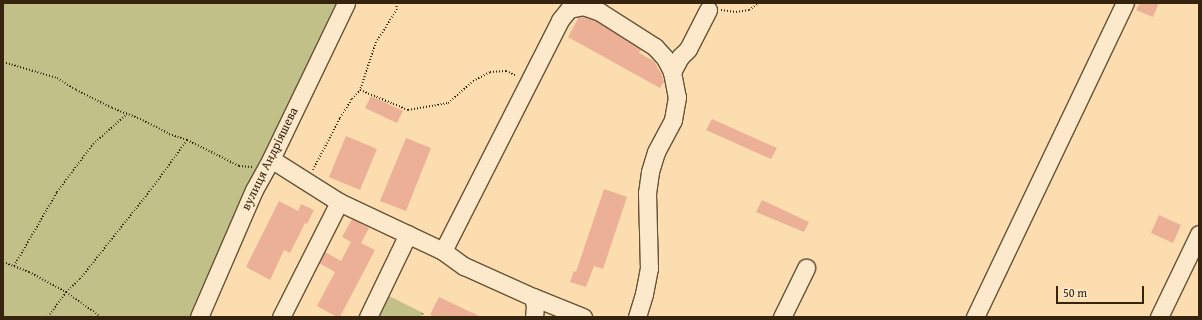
<!DOCTYPE html>
<html>
<head>
<meta charset="utf-8">
<style>
	body { margin:0 }
	#map { position:relative; width:1202px; height:320px; overflow:hidden; background:#fbddaf; font-family:"Gentium Book Plus",serif }
	div>[style] { position:absolute }
	.green>* { inset:0; background:#c1c089 }
	.building>* { inset:0; background:#ecb097 }
	.path>* { height:2px; margin-top:-1px; transform-origin:0; background:repeating-linear-gradient(90deg,#36240e 0 1px,transparent 0 3px) }
	.roads { filter:drop-shadow(1px 0 #675236) drop-shadow(-1px 0 #675236) drop-shadow(0 1px #675236) drop-shadow(0 -1px #675236) }
	.minor>* { height:17px; margin:-8.5px; padding:0 8.5px; transform-origin:8.5px; border-radius:8.5px; background:#fce9cb }
	span { translate:-50% -50%; white-space:nowrap; text-align:center; line-height:1.15; -webkit-text-stroke:3px #fce9cb; paint-order:stroke }
	.street-label { font-size:13px; color:#36240e }
	.frame { position:absolute; inset:0; border:4px solid #36240e; pointer-events:none }
	.scale { position:absolute; left:1056px; top:286px; width:88px; height:18px; box-sizing:border-box; border:2px solid #36240e; border-top:0; padding-left:5px; font-size:12px; line-height:14px; white-space:nowrap; color:#36240e; -webkit-text-stroke:3px #fce9cb; paint-order:stroke }
</style>
</head>
<body>
<div id="map">
	<div class="green">
		<i style="clip-path:polygon(3px 3px,346px 3px,200px 317px,3px 317px)"></i>
		<i style="clip-path:polygon(381px 292px,423px 313px,421px 317px,368px 317px)"></i>
	</div>
	<div class="building">
		<i style="clip-path:polygon(1140px 3px,1159px 3px,1153px 17px,1136px 10px)"></i>
		<i style="clip-path:polygon(582px 16px,596px 21px,641px 50px,639px 53px,654px 61px,662px 75px,664px 82px,660px 88px,568px 37px,579px 17px)"></i>
		<i style="clip-path:polygon(371px 96px,403px 111px,397px 123px,365px 108px)"></i>
		<i style="clip-path:polygon(712px 119px,777px 148px,771px 159px,706px 130px)"></i>
		<i style="clip-path:polygon(346px 136px,377px 149px,360px 190px,329px 177px)"></i>
		<i style="clip-path:polygon(406px 138px,431px 148px,406px 211px,380px 201px)"></i>
		<i style="clip-path:polygon(604px 189px,627px 197px,603px 269px,594px 266px,586px 287px,570px 282px,574px 271px,576px 272px)"></i>
		<i style="clip-path:polygon(762px 200px,809px 222px,804px 232px,756px 212px)"></i>
		<i style="clip-path:polygon(279px 201px,298px 211px,301px 204px,314px 210px,307px 224px,305px 223px,290px 253px,284px 250px,270px 280px,246px 267px)"></i>
		<i style="clip-path:polygon(1159px 215px,1181px 225px,1173px 243px,1151px 233px)"></i>
		<i style="clip-path:polygon(352px 219px,369px 228px,361px 243px,375px 250px,340px 317px,337px 317px,317px 306px,335px 272px,319px 263px,325px 252px,341px 261px,351px 242px,342px 237px)"></i>
		<i style="clip-path:polygon(439px 297px,481px 317px,436px 317px,430px 315px)"></i>
	</div>
	<div class="path">
		<i style="left:396px;top:3px;width:6px;rotate:81deg"></i>
		<i style="left:397px;top:9px;width:39px;rotate:122deg"></i>
		<i style="left:376px;top:42px;width:51px;rotate:108.4deg"></i>
		<i style="left:360px;top:90px;width:52px;rotate:22.6deg"></i>
		<i style="left:408px;top:110px;width:41px;rotate:-9.9deg"></i>
		<i style="left:448px;top:103px;width:33px;rotate:-41deg"></i>
		<i style="left:473px;top:81px;width:19px;rotate:-28deg"></i>
		<i style="left:490px;top:72px;width:16px;rotate:-4deg"></i>
		<i style="left:506px;top:71px;width:10px;rotate:24deg"></i>
		<i style="left:721px;top:10px;width:15px;rotate:8deg"></i>
		<i style="left:736px;top:12px;width:13px;rotate:-9deg"></i>
		<i style="left:749px;top:10px;width:12px;rotate:-35deg"></i>
		<i style="left:3px;top:62px;width:56px;rotate:16.5deg"></i>
		<i style="left:57px;top:78px;width:22px;rotate:32deg"></i>
		<i style="left:76px;top:90px;width:40px;rotate:26.6deg"></i>
		<i style="left:112px;top:108px;width:30px;rotate:21deg"></i>
		<i style="left:140px;top:119px;width:33px;rotate:27deg"></i>
		<i style="left:169px;top:134px;width:19px;rotate:18deg"></i>
		<i style="left:313px;top:170px;width:59px;rotate:-62.6deg"></i>
		<i style="left:340px;top:118px;width:22px;rotate:-58deg"></i>
		<i style="left:352px;top:99px;width:12px;rotate:-48deg"></i>
		<i style="left:3px;top:262px;width:28px;rotate:21deg"></i>
		<i style="left:29px;top:272px;width:42px;rotate:28.4deg"></i>
		<i style="left:66px;top:292px;width:43px;rotate:35.5deg"></i>
		<i style="left:14px;top:266px;width:86px;rotate:-59.8deg"></i>
		<i style="left:57px;top:192px;width:60px;rotate:-53.1deg"></i>
		<i style="left:93px;top:144px;width:45px;rotate:-41.4deg"></i>
		<i style="left:48px;top:317px;width:31px;rotate:-54deg"></i>
		<i style="left:66px;top:292px;width:19px;rotate:-43deg"></i>
		<i style="left:80px;top:279px;width:117px;rotate:-51.6deg"></i>
		<i style="left:153px;top:187px;width:58px;rotate:-54.1deg"></i>
		<i style="left:187px;top:140px;width:58px;rotate:26.6deg"></i>
		<i style="left:239px;top:166px;width:13px;rotate:4deg"></i>
		<i style="left:421px;top:317px;width:4px;rotate:-63deg"></i>
	</div>
	<div class="roads">
		<div class="minor">
			<i style="left:672px;top:72px;width:17px;rotate:-62deg"></i>
			<i style="left:680px;top:57px;width:11px;rotate:-45deg"></i>
			<i style="left:688px;top:49px;width:44px;rotate:-62.9deg"></i>
			<i style="left:271px;top:159px;width:80px;rotate:32.3deg"></i>
			<i style="left:339px;top:202px;width:115px;rotate:25.2deg"></i>
			<i style="left:443px;top:251px;width:26px;rotate:36deg"></i>
			<i style="left:464px;top:266px;width:76px;rotate:24.2deg"></i>
			<i style="left:533px;top:297px;width:54px;rotate:21.8deg"></i>
			<i style="left:443px;top:251px;width:259px;rotate:-63.1deg"></i>
			<i style="left:560px;top:20px;width:14px;rotate:-51deg"></i>
			<i style="left:569px;top:9px;width:14px;rotate:-12deg"></i>
			<i style="left:583px;top:6px;width:18px;rotate:19deg"></i>
			<i style="left:600px;top:12px;width:65px;rotate:32.5deg"></i>
			<i style="left:655px;top:47px;width:15px;rotate:48deg"></i>
			<i style="left:665px;top:58px;width:16px;rotate:63deg"></i>
			<i style="left:672px;top:72px;width:25px;rotate:79deg"></i>
			<i style="left:677px;top:97px;width:23px;rotate:100deg"></i>
			<i style="left:673px;top:120px;width:36px;rotate:118deg"></i>
			<i style="left:656px;top:152px;width:21px;rotate:107deg"></i>
			<i style="left:650px;top:172px;width:21px;rotate:98deg"></i>
			<i style="left:647px;top:193px;width:75px;rotate:88.5deg"></i>
			<i style="left:649px;top:268px;width:26px;rotate:101deg"></i>
			<i style="left:644px;top:294px;width:24px;rotate:107deg"></i>
			<i style="left:533px;top:297px;width:9px;rotate:77deg"></i>
			<i style="left:535px;top:306px;width:11px;rotate:95deg"></i>
			<i style="left:199px;top:317px;width:138px;rotate:-66.6deg"></i>
			<i style="left:254px;top:190px;width:35px;rotate:-61deg"></i>
			<i style="left:271px;top:159px;width:173px;rotate:-64.3deg"></i>
			<i style="left:281px;top:317px;width:129px;rotate:-63.2deg"></i>
			<i style="left:368px;top:317px;width:92px;rotate:-64.3deg"></i>
			<i style="left:782px;top:317px;width:55px;rotate:-63.9deg"></i>
			<i style="left:975px;top:317px;width:348px;rotate:-64.5deg"></i>
			<i style="left:1159px;top:317px;width:92px;rotate:-64.3deg"></i>
		</div>
	</div>
	<div class="street-label">
		<span style="left:270px;top:159px;rotate:-64deg">вулиця Андріяшева</span>
	</div>
	<div class="frame"></div>
	<div class="scale">50 m</div>
</div>
</body>
</html>
